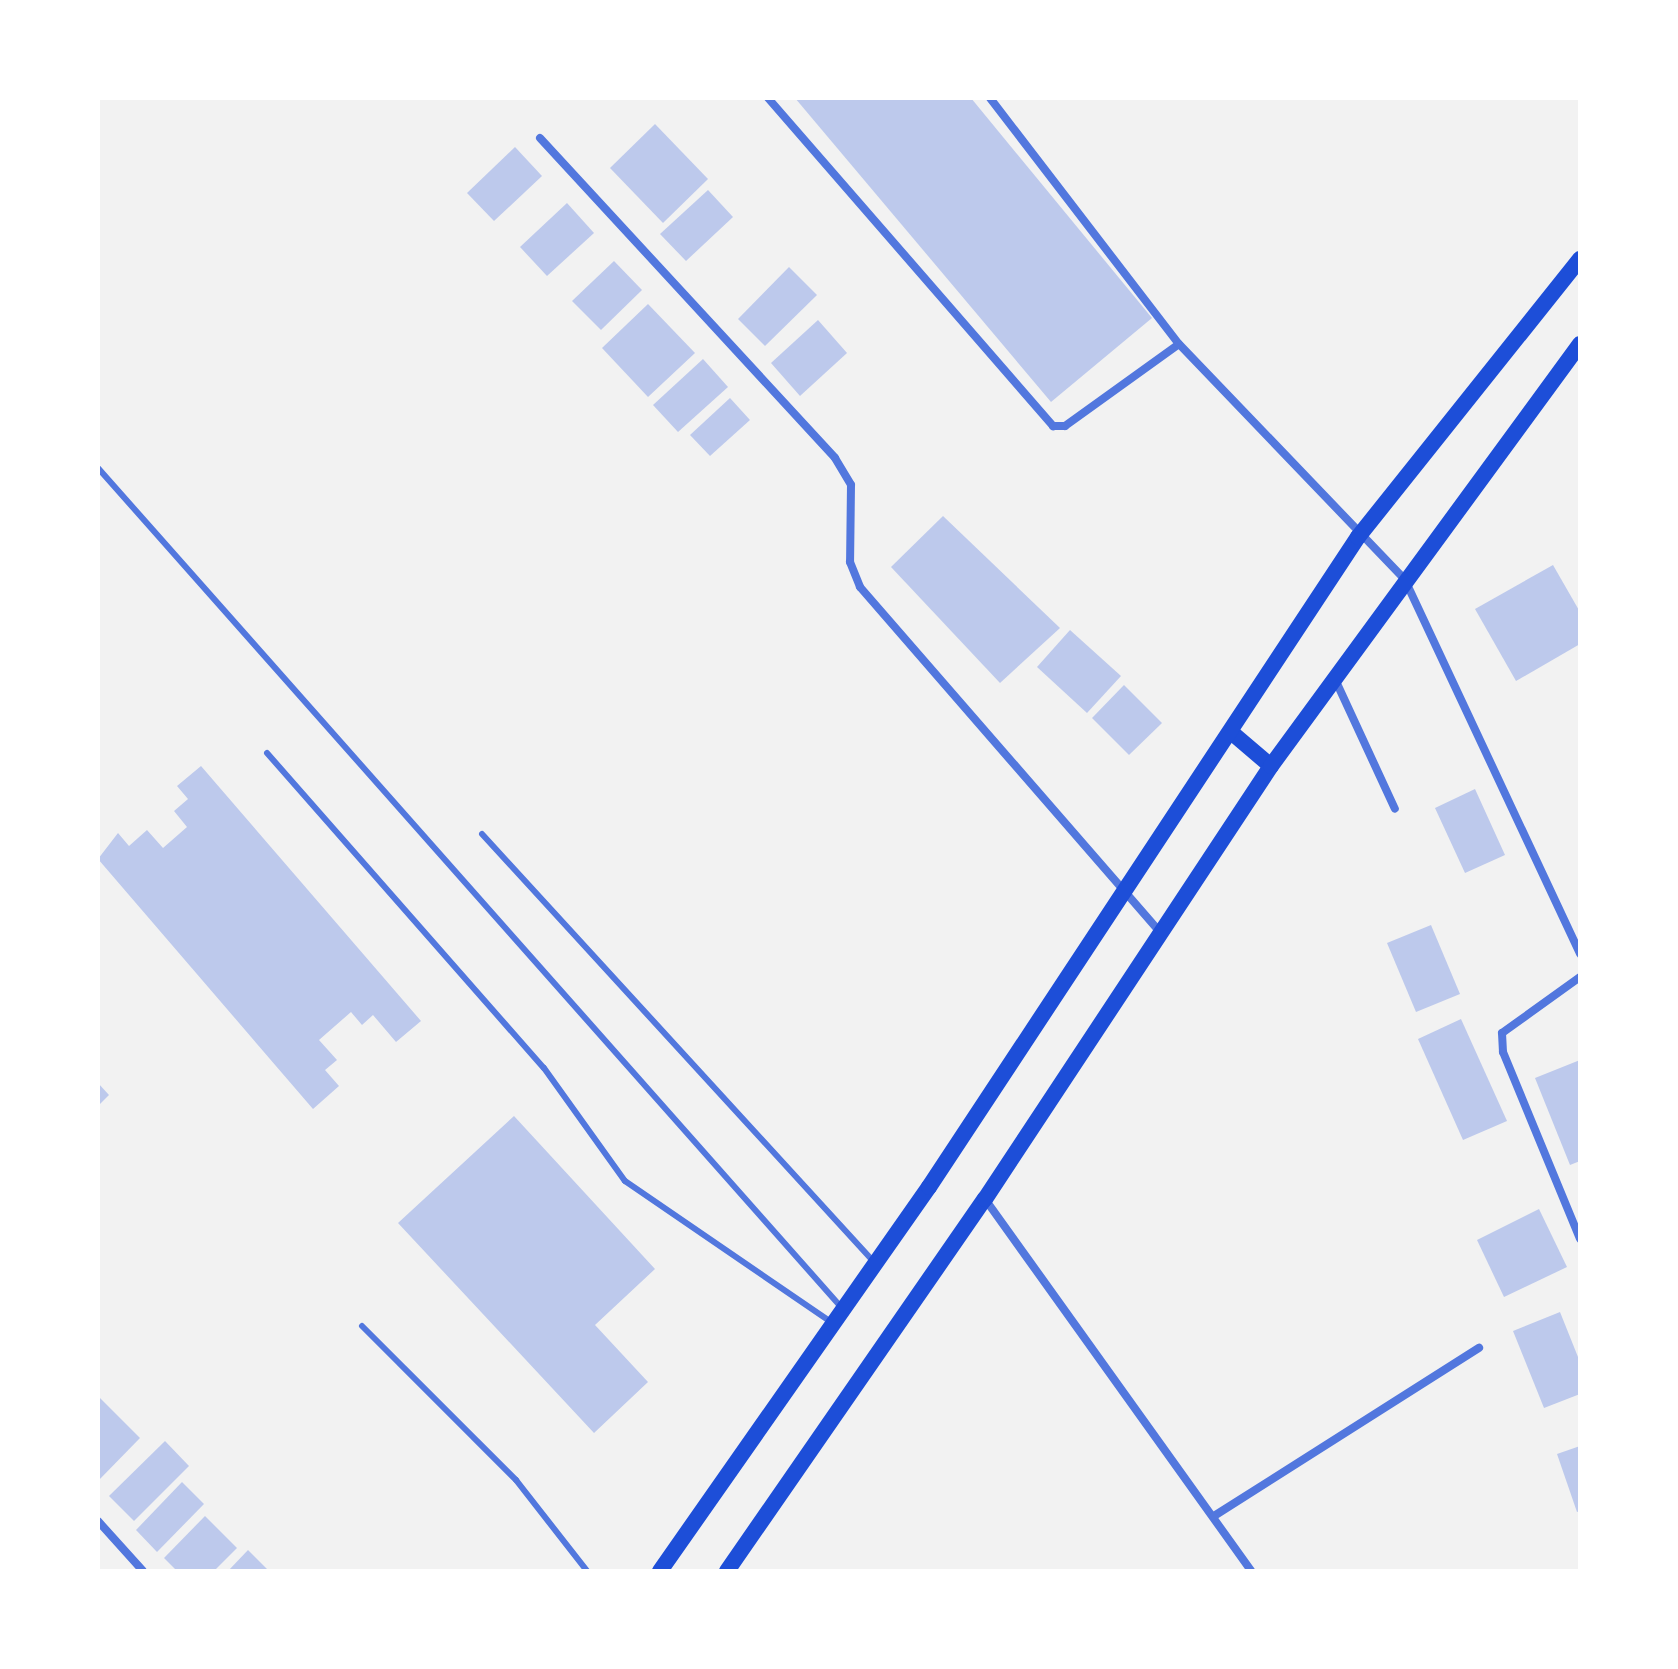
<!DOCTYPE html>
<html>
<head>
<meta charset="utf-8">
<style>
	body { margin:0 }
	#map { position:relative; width:1678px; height:1669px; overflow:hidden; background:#f2f2f2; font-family:"Source Sans 3",sans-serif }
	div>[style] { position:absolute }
	.building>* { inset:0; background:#bdc9ec }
	.service>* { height:6px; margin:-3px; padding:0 3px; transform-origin:3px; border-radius:3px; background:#5277de }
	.minor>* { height:8px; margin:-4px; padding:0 4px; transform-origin:4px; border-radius:4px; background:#5277de }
	.secondary>* { height:16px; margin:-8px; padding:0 8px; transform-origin:8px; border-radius:8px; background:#1d4ed8 }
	span { translate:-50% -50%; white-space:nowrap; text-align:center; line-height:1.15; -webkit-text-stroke:6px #fff; paint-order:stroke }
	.frame { position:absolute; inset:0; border:100px solid #fff; pointer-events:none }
</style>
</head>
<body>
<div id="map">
	<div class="building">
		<i style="clip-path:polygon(795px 98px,971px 98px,1152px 318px,1051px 402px)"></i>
		<i style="clip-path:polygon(655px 124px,708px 179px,663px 223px,610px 168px)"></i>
		<i style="clip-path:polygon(515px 147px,542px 176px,494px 221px,467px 193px)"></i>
		<i style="clip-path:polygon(708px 190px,733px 217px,686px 261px,660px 234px)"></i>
		<i style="clip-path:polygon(567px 203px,594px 233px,547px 276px,520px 247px)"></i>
		<i style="clip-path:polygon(614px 261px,642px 290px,601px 330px,572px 301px)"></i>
		<i style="clip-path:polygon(789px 267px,817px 295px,765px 346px,738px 319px)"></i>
		<i style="clip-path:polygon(648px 304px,695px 353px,648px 397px,602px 348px)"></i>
		<i style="clip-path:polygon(818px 320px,847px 353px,800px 396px,771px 363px)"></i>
		<i style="clip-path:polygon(703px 359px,728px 387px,678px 432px,653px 405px)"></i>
		<i style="clip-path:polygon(730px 398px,750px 420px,710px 456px,690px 435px)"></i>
		<i style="clip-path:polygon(943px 516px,1060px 628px,1000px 683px,891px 567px)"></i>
		<i style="clip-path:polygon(1553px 565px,1580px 612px,1580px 644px,1516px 681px,1475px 609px)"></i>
		<i style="clip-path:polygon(1070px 630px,1121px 676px,1087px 713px,1037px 667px)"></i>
		<i style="clip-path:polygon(1124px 685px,1162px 723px,1129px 755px,1092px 718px)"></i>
		<i style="clip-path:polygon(201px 766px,421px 1021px,396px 1042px,373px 1015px,362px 1025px,351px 1012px,319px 1040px,337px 1060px,325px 1070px,339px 1086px,313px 1109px,98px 859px,118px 833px,129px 846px,147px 830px,163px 848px,187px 827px,174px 811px,188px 799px,177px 786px)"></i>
		<i style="clip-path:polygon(1475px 789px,1505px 855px,1465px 873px,1435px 808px)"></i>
		<i style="clip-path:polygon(1431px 925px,1460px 994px,1416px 1012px,1387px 943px)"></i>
		<i style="clip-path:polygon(1461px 1019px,1507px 1121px,1463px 1140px,1418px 1039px)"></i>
		<i style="clip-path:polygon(1580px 1060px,1580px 1161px,1570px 1165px,1535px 1078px)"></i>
		<i style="clip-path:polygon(98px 1083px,109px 1095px,98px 1106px)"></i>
		<i style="clip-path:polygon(514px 1116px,655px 1269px,595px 1325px,648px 1382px,594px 1433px,398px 1223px)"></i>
		<i style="clip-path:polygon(1539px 1209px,1567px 1267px,1504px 1297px,1477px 1240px)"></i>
		<i style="clip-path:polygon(1560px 1312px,1580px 1362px,1580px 1394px,1544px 1408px,1513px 1331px)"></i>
		<i style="clip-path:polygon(98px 1396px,140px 1438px,98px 1481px)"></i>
		<i style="clip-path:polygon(165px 1441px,189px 1466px,134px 1521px,109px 1496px)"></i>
		<i style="clip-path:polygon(1580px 1446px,1580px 1511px,1577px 1512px,1557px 1454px)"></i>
		<i style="clip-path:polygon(182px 1482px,204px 1504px,157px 1552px,136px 1530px)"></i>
		<i style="clip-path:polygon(205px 1516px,237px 1548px,214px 1571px,177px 1571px,164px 1558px)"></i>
		<i style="clip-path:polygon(248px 1550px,269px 1571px,228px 1571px)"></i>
	</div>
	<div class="service">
		<i style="left:98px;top:468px;width:1122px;rotate:48.47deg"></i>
		<i style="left:267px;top:753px;width:419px;rotate:48.7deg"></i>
		<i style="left:544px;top:1068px;width:139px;rotate:54.4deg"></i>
		<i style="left:625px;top:1181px;width:251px;rotate:34.4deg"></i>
		<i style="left:482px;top:834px;width:582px;rotate:47.51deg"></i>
		<i style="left:362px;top:1326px;width:218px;rotate:45deg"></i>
		<i style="left:516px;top:1480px;width:115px;rotate:52deg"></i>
	</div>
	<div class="minor">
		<i style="left:768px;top:98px;width:435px;rotate:49deg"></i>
		<i style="left:1053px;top:426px;width:12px"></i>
		<i style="left:1065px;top:426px;width:140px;rotate:-35.7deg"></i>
		<i style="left:990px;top:98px;width:310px;rotate:52.5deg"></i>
		<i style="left:1179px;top:344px;width:327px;rotate:46.2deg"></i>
		<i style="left:1405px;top:580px;width:413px;rotate:64.9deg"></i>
		<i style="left:540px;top:138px;width:435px;rotate:47.3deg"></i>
		<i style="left:835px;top:458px;width:31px;rotate:59deg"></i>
		<i style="left:851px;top:485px;width:77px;rotate:90.7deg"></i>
		<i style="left:850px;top:562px;width:27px;rotate:68deg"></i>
		<i style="left:860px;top:587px;width:457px;rotate:49deg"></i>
		<i style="left:1334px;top:677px;width:145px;rotate:65.2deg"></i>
		<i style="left:1580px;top:977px;width:96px;rotate:144.3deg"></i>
		<i style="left:1502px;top:1033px;width:19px;rotate:87deg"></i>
		<i style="left:1503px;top:1052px;width:202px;rotate:67.6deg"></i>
		<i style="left:985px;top:1199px;width:457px;rotate:54.4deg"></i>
		<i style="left:1214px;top:1516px;width:314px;rotate:-32.4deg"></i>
		<i style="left:98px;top:1521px;width:67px;rotate:48deg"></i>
	</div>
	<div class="secondary">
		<i style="left:1231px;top:732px;width:52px;rotate:40.4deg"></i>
		<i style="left:660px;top:1571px;width:469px;rotate:-55deg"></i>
		<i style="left:929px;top:1187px;width:779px;rotate:-56.58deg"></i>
		<i style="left:1358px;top:537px;width:356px;rotate:-51.4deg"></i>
		<i style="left:727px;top:1571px;width:453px;rotate:-55.3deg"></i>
		<i style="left:985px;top:1199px;width:519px;rotate:-56.55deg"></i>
		<i style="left:1271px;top:766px;width:523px;rotate:-53.79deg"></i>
	</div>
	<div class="frame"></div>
</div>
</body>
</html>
